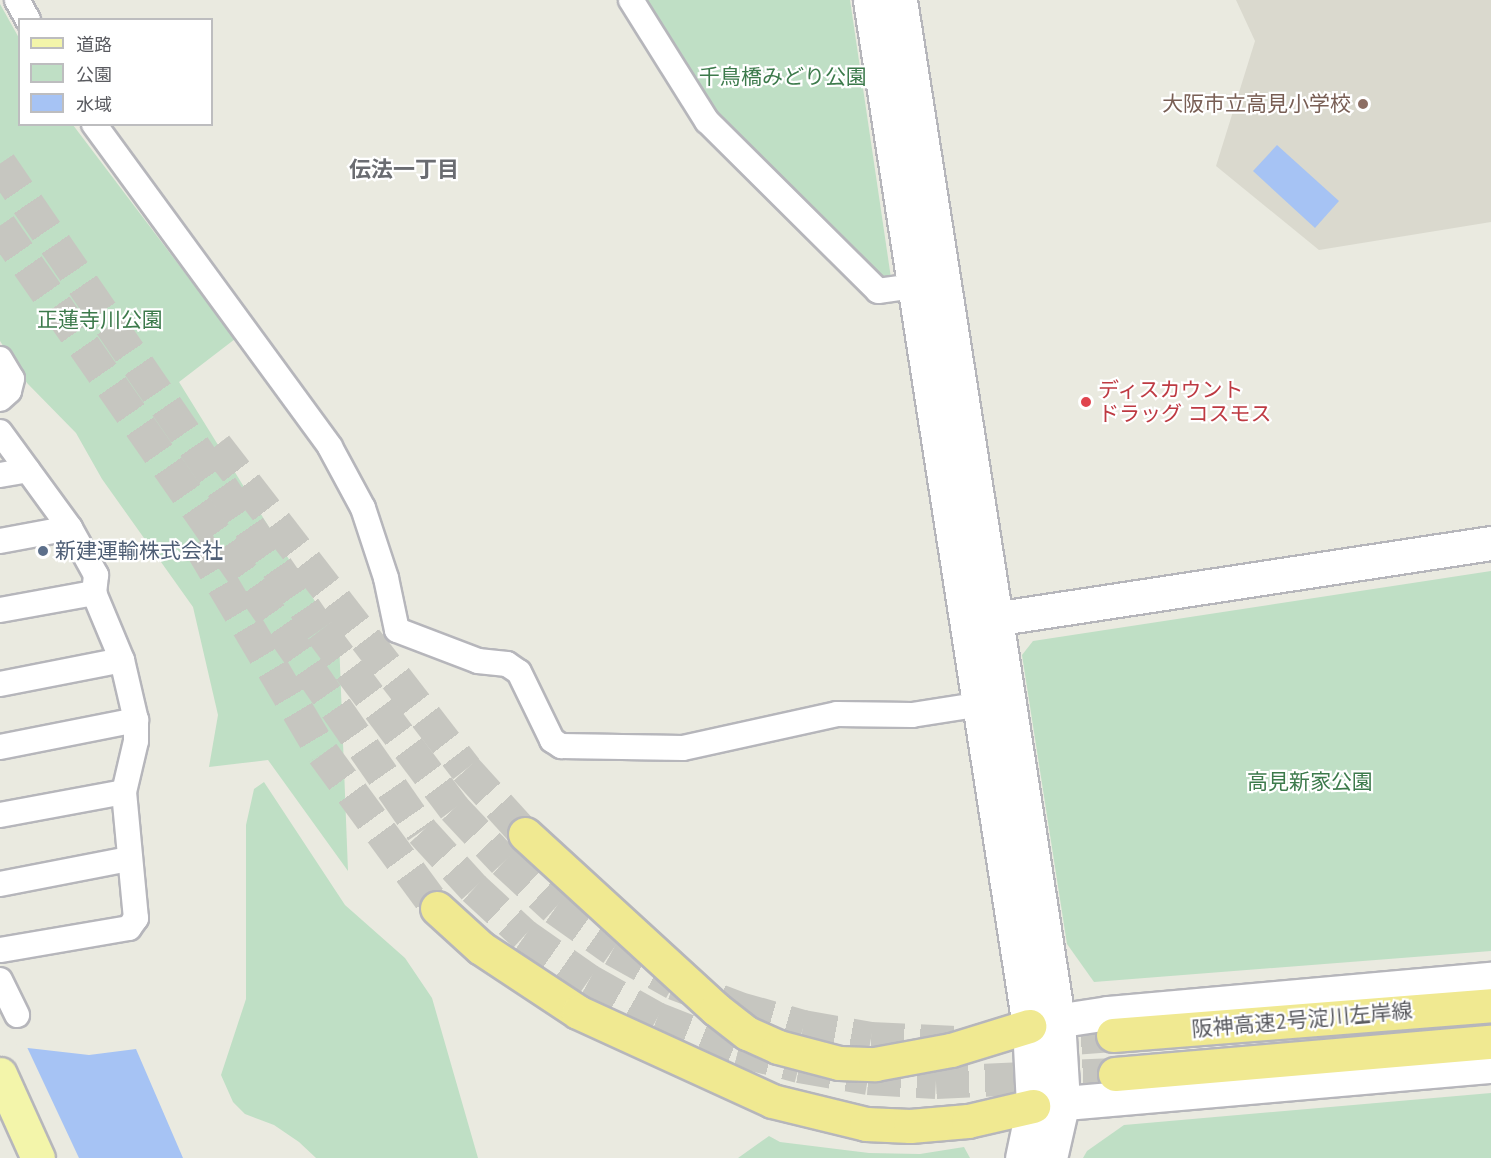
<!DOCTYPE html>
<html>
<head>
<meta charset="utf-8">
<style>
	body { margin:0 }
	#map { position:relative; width:1491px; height:1158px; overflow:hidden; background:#eaeae0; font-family:"PT Sans","Noto Sans JP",sans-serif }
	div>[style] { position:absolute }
	.education>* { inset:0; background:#dad9ce }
	.green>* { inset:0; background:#bfdfc5 }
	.water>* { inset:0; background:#a6c3f4 }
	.pier>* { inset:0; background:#eaeae0 }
	.highway-tunnel>* { height:33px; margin-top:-16.5px; transform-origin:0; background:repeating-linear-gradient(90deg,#c6c6c0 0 33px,transparent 0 49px) }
	.roads { filter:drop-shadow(2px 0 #b6b6bb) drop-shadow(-2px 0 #b6b6bb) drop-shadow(0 2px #b6b6bb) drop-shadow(0 -2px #b6b6bb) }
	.street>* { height:24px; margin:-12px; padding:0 12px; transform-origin:12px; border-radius:12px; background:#fff }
	.secondary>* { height:33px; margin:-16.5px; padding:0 16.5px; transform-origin:16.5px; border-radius:16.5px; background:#fff }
	.primary>* { height:33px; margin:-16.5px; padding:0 16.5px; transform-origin:16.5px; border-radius:16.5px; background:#f3f5aa }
	.highway>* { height:33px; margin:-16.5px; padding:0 16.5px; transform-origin:16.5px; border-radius:16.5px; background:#f0e991 }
	.dots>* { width:16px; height:16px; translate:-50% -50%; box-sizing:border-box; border:3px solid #fff; border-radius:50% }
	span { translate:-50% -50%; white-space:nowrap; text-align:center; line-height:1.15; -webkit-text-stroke:4.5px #fff; paint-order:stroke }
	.park-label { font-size:21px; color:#3c7a4b }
	.education-label { font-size:21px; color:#785e54 }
	.right { translate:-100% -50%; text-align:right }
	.health-label { font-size:21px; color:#be3a42 }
	.left { translate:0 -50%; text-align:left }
	.service-label { font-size:21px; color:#4e5e75 }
	.street-label { font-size:21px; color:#595a5f }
	.neighbourhood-label { font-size:22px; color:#6a6c71; font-weight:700 }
	.legend { position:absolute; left:18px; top:18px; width:195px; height:108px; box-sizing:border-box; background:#fff; border:2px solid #bdbdbf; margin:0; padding:8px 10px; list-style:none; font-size:18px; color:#595a5f }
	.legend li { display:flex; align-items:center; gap:12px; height:30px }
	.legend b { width:30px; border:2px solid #bdbdbf }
</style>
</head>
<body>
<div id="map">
	<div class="education">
		<i style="clip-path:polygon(1236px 0,1491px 0,1491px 222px,1319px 250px,1216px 166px,1255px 41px)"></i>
	</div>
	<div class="green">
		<i style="clip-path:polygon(642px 0,850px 0,891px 278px,881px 281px,708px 112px)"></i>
		<i style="clip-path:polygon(0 4px,19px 38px,20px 124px,73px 125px,235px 339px,179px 382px,339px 640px,348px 871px,268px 760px,209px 767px,218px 715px,193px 607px,102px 479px,76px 433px,27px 383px,0 341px)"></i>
		<i style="clip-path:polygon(1491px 571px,1491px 951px,1094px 982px,1067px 944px,1022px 655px,1033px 641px)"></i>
		<i style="clip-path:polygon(264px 782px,345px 905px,405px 958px,432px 998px,478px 1158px,316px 1158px,299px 1142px,274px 1125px,245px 1114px,233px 1102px,221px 1075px,246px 999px,246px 825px,254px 789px)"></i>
		<i style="clip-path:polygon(1491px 1093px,1491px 1158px,1083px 1158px,1087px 1151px,1124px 1125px)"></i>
		<i style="clip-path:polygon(769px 1136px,780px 1142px,869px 1153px,920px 1154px,964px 1147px,970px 1158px,738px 1158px)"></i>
	</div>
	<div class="water">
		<i style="clip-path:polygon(1277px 145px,1339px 201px,1315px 228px,1253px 171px)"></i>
		<i style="clip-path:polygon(19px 1047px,89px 1055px,136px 1049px,183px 1158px,0 1158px)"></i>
	</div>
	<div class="pier">
		<i style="clip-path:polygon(0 1044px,26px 1045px,79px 1158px,0 1158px)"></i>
	</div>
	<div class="highway-tunnel">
		<i style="left:0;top:163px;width:566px;rotate:55.58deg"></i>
		<i style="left:320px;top:630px;width:223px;rotate:53deg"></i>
		<i style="left:454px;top:808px;width:73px;rotate:46.7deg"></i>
		<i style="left:504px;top:861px;width:69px;rotate:42.7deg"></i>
		<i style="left:555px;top:908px;width:71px;rotate:35.3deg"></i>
		<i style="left:613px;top:949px;width:70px;rotate:29.1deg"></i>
		<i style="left:674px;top:983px;width:71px;rotate:20.7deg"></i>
		<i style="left:740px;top:1008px;width:66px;rotate:15.9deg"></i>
		<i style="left:803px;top:1026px;width:69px;rotate:10deg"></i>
		<i style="left:871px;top:1038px;width:85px;rotate:2.7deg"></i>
		<i style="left:0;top:225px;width:738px;rotate:55.15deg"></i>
		<i style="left:422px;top:831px;width:77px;rotate:47.6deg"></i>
		<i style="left:474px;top:888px;width:69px;rotate:42.7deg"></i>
		<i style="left:525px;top:935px;width:78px;rotate:35.1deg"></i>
		<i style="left:589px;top:980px;width:78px;rotate:29.2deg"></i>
		<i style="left:657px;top:1018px;width:87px;rotate:21.6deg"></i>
		<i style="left:738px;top:1050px;width:63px;rotate:14.7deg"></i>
		<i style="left:799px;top:1066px;width:70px;rotate:9.9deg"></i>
		<i style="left:868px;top:1078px;width:68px;rotate:3.4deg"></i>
		<i style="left:936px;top:1082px;width:179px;rotate:-2.6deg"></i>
		<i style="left:216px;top:445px;width:409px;rotate:52.3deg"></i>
		<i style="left:466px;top:769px;width:88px;rotate:47.8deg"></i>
		<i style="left:198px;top:542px;width:245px;rotate:59.4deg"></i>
		<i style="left:323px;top:753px;width:192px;rotate:53.7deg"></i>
		<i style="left:1032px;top:1041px;width:81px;rotate:-4.2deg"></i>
	</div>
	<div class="roads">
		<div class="street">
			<i style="left:17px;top:0;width:23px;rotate:61deg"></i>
			<i style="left:631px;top:0;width:143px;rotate:57.9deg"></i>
			<i style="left:707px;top:121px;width:241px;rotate:44.8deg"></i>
			<i style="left:878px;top:291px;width:37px;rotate:-8deg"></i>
			<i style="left:94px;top:124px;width:400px;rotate:53.8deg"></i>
			<i style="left:330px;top:447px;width:69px;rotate:61.6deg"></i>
			<i style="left:363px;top:508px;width:74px;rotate:71.8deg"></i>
			<i style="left:386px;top:578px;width:53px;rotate:78.1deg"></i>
			<i style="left:397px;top:630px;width:87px;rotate:20.9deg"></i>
			<i style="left:478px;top:661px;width:29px;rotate:6deg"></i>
			<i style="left:507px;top:664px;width:14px;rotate:34deg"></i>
			<i style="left:519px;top:672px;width:76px;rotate:64.1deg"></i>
			<i style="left:552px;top:740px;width:11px;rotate:34deg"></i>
			<i style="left:561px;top:746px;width:122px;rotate:0.9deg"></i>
			<i style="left:683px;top:748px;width:158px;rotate:-12.4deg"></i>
			<i style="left:837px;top:714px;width:75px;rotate:0.8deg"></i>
			<i style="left:912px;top:715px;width:84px;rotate:-8.9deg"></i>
			<i style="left:0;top:359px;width:23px;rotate:59deg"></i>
			<i style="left:12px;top:379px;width:12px;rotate:104deg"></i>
			<i style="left:9px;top:391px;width:12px;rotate:138deg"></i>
			<i style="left:0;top:432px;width:119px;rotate:53.9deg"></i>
			<i style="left:70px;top:528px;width:54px;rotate:61deg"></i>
			<i style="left:96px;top:575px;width:18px;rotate:96deg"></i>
			<i style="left:94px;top:593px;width:73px;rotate:67.3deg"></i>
			<i style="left:122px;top:660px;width:62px;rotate:76.9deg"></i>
			<i style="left:136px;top:720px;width:21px;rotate:90deg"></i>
			<i style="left:136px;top:741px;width:52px;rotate:103.2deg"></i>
			<i style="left:124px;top:792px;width:127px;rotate:84.6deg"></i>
			<i style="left:136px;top:918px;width:12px;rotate:125deg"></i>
			<i style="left:129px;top:928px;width:131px;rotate:170.3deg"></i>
			<i style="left:0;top:475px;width:28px;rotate:-10deg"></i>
			<i style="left:0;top:541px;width:71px;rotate:-10.5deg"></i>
			<i style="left:0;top:610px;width:96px;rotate:-10.3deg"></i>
			<i style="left:0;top:684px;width:124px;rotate:-11.1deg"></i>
			<i style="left:0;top:747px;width:139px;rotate:-11.2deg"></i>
			<i style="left:0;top:815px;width:126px;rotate:-10.5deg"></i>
			<i style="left:0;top:884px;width:131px;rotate:-11deg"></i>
			<i style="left:0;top:980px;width:39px;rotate:64deg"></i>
		</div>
		<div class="secondary">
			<i style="left:870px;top:0;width:1038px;rotate:81.19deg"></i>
			<i style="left:1029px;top:1026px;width:80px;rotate:87.1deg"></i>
			<i style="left:1033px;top:1106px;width:53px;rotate:101.9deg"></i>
			<i style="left:900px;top:0;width:1032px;rotate:81.19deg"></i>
			<i style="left:1058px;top:1020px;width:81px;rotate:86.5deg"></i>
			<i style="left:1063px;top:1101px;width:58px;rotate:102.8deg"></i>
			<i style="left:974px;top:622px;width:523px;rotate:-8.69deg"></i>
			<i style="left:1036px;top:1024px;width:73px;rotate:-8.7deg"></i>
			<i style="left:1108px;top:1013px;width:385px;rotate:-5.1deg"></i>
			<i style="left:1042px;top:1105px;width:451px;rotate:-5deg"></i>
		</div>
		<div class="primary">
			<i style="left:0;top:1074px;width:92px;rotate:65.7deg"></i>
		</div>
		<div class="highway">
			<i style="left:525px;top:834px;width:259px;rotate:42.5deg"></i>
			<i style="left:716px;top:1009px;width:39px;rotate:38deg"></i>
			<i style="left:747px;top:1033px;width:34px;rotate:24deg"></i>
			<i style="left:778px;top:1047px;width:63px;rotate:14.7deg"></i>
			<i style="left:839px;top:1063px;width:36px;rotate:2deg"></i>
			<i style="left:875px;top:1064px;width:77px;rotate:-10.4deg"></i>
			<i style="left:951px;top:1050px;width:82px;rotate:-17.1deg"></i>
			<i style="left:437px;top:908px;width:59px;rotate:42.3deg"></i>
			<i style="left:481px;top:948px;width:116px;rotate:33.4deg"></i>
			<i style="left:578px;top:1012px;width:213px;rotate:24.6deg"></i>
			<i style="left:772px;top:1101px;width:97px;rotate:13.7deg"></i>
			<i style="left:866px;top:1124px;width:44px;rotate:2.6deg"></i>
			<i style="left:910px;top:1126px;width:58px;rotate:-4.9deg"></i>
			<i style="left:968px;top:1121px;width:67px;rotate:-13deg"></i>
			<i style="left:1113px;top:1035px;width:379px;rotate:-4.5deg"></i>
			<i style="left:1115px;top:1074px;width:377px;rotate:-4.9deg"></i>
		</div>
	</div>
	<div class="dots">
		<i style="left:1363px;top:104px;background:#8d6e63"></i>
		<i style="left:1086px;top:402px;background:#e0444e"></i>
		<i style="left:43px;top:551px;background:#5c6f8a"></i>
	</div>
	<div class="park-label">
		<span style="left:783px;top:77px">千鳥橋みどり公園</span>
		<span style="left:100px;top:320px">正蓮寺川公園</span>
		<span style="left:1310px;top:782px">高見新家公園</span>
	</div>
	<div class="education-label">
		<span class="right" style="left:1351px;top:104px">大阪市立高見小学校</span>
	</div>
	<div class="health-label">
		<span class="left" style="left:1098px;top:402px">ディスカウント<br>ドラッグ コスモス</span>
	</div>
	<div class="service-label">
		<span class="left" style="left:55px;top:551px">新建運輸株式会社</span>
	</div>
	<div class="street-label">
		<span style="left:1302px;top:1020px;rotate:-5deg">阪神高速2号淀川左岸線</span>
	</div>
	<div class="neighbourhood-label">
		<span style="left:404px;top:170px">伝法一丁目</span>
	</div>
	<ul class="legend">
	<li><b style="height:8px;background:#f3f5aa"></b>道路</li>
	<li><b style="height:16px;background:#bfdfc5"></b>公園</li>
	<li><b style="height:16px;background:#a6c3f4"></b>水域</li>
	</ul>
</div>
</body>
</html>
